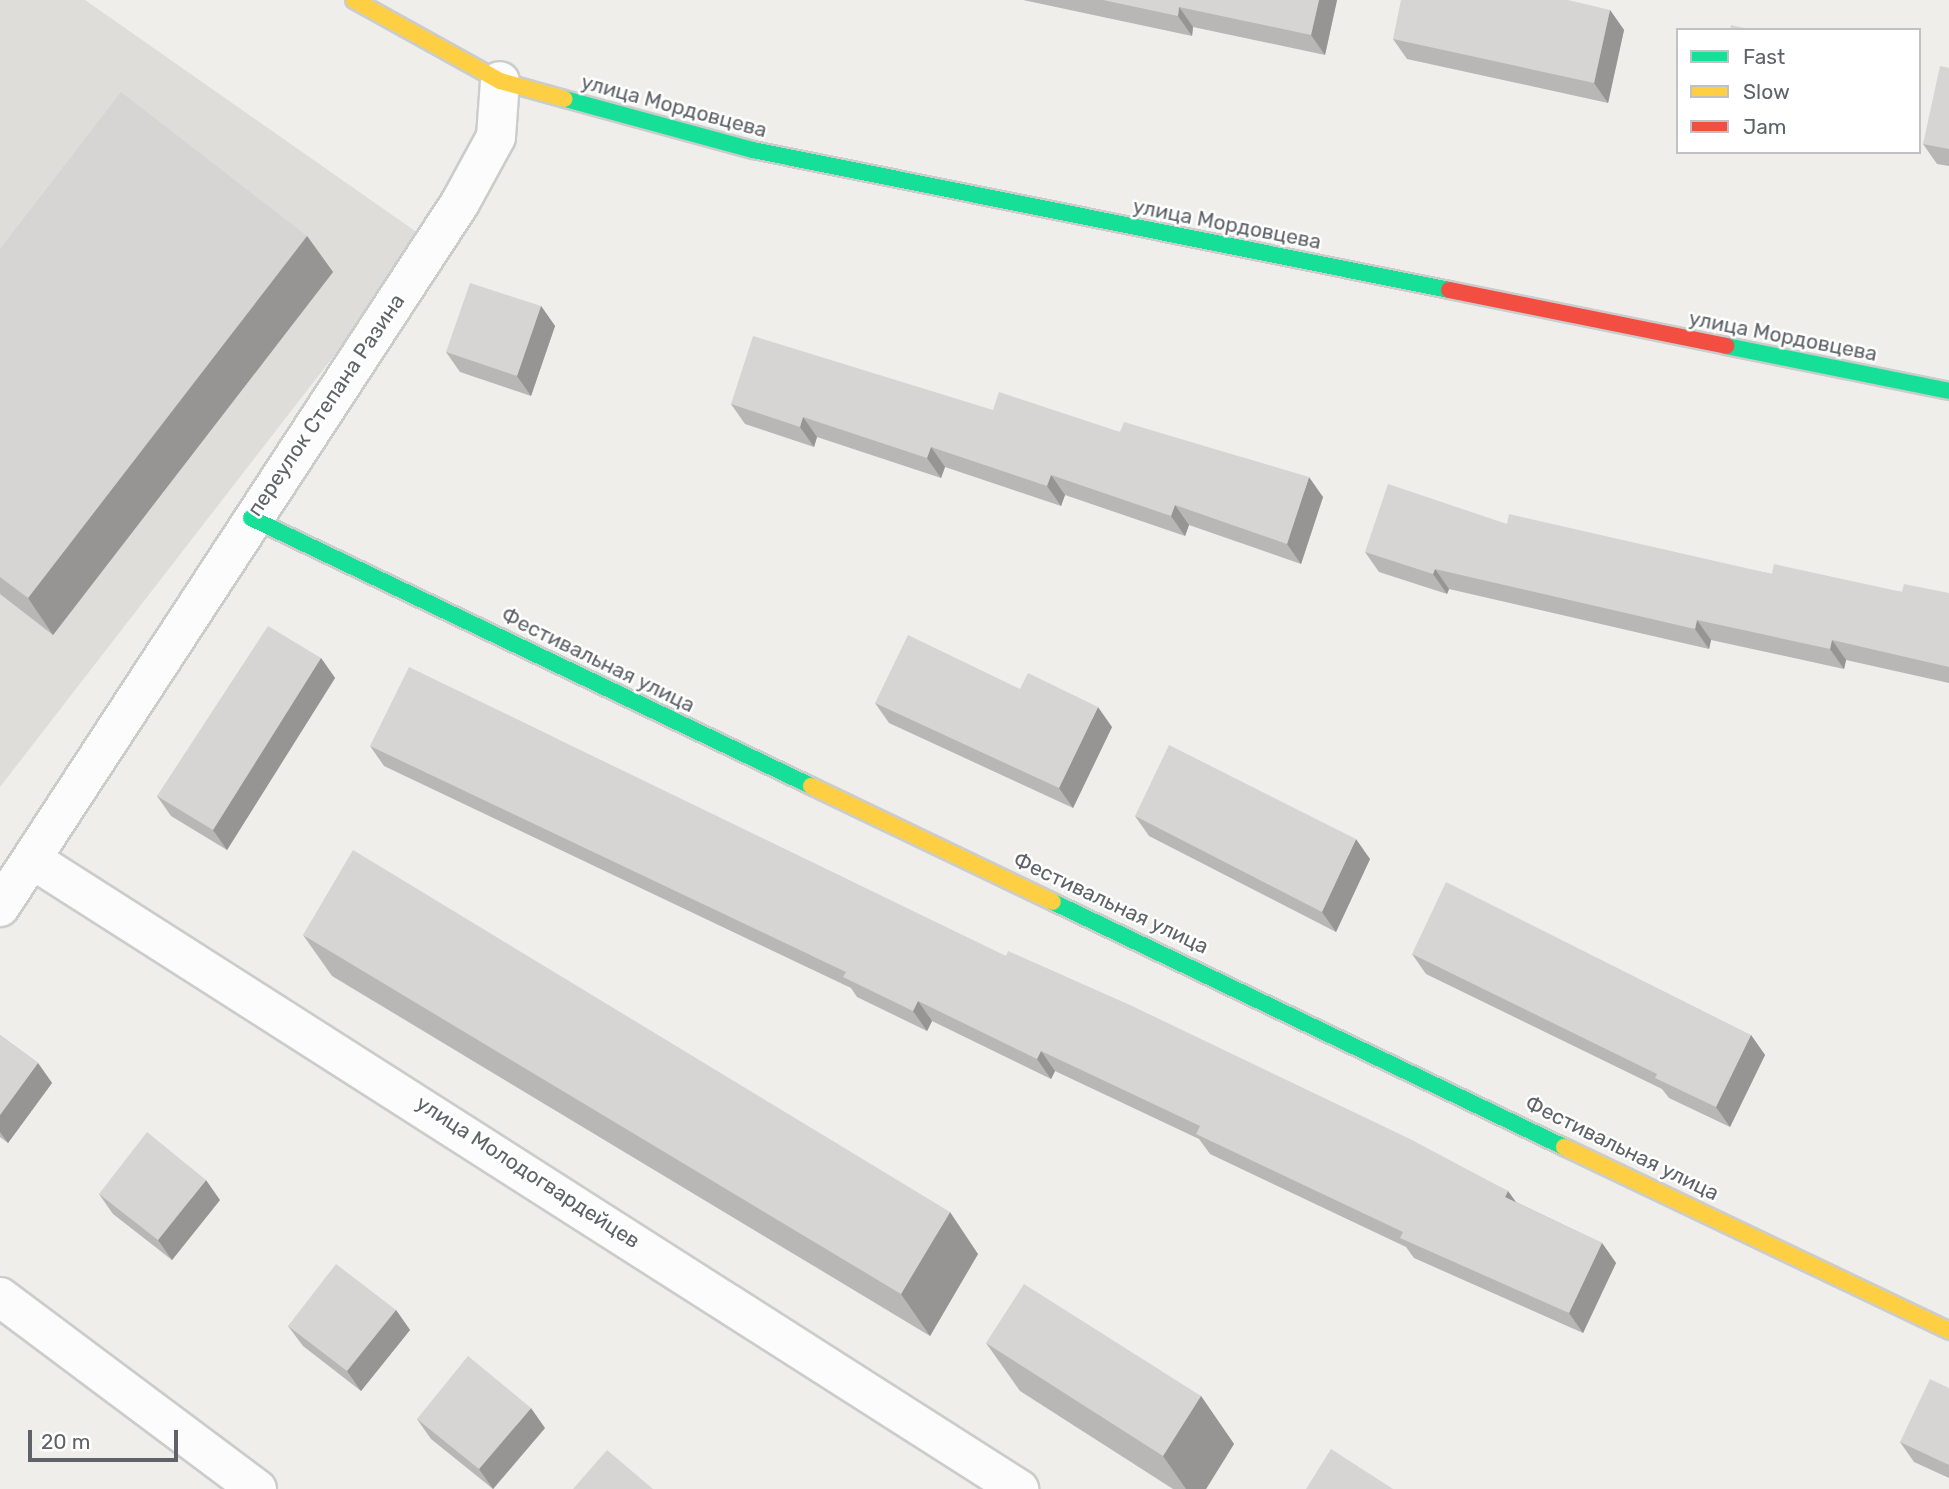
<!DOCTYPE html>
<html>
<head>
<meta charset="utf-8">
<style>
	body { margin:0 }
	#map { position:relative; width:1949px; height:1489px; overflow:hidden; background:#efeeea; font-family:Rubik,sans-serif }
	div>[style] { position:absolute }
	.industrial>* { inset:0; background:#dfddda }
	.roads { filter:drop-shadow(2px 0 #cbcccc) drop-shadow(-2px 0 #cbcccc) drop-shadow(0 2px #cbcccc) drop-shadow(0 -2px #cbcccc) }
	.street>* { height:38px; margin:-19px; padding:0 19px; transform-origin:19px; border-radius:19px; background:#fdfcfc }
	.fast>* { height:16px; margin:-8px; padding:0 8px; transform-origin:8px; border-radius:8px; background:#16e098 }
	.slow>* { height:16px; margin:-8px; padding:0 8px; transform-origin:8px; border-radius:8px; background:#ffcf43 }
	.jam>* { height:16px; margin:-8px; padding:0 8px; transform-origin:8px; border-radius:8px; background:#f24e42 }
	.wall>* { inset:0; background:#b8b7b5 }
	.shaded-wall>* { inset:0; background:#969594 }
	.building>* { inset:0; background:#d6d5d3 }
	span { translate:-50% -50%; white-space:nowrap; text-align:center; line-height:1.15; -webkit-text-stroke:5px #fff; paint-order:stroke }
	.street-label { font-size:21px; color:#5f6368 }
	.legend { position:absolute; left:1676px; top:28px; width:245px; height:126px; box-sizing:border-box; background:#fff; border:2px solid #bfc1c3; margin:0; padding:9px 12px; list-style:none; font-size:21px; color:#5f6368 }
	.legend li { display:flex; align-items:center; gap:14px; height:35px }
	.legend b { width:35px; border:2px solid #bfc1c3 }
	.scale { position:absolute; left:28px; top:1430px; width:150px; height:32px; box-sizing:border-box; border:4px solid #5f6368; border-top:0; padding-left:9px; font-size:21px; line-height:24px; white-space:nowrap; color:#5f6368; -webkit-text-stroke:5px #fff; paint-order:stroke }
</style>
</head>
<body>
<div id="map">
	<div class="industrial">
		<i style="clip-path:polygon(0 0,85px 0,425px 238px,0 787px)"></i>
	</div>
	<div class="roads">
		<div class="street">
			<i style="left:33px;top:860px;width:1170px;rotate:32.54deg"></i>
			<i style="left:0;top:907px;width:841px;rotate:-56.84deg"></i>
			<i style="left:460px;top:203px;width:75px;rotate:-61.4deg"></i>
			<i style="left:496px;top:137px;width:56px;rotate:-85.9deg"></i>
			<i style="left:0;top:1297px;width:321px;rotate:36.8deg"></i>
		</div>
		<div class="fast">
			<i style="left:565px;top:99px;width:195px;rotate:15.2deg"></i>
			<i style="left:753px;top:150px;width:710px;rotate:11.37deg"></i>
			<i style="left:1726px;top:346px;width:227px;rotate:11.4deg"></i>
			<i style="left:251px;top:518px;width:621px;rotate:25.57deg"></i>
			<i style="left:1053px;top:902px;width:567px;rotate:25.62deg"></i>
		</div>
		<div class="slow">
			<i style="left:354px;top:0;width:167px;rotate:29deg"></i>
			<i style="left:500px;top:81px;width:67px;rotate:15.5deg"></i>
			<i style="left:811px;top:786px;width:268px;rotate:25.6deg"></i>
			<i style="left:1564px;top:1147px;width:427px;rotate:25.5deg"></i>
		</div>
		<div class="jam">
			<i style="left:1449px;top:290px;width:283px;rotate:11.4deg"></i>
		</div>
	</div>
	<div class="wall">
		<i style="clip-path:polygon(1023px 0,1337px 0,1325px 55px,1193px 27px,1192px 36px)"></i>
		<i style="clip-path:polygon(1610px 10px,1624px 30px,1608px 103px,1407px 59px,1393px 39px)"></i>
		<i style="clip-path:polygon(1949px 68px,1949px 166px,1937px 164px,1923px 144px)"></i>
		<i style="clip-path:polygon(307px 236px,333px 272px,53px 635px,0 594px,0 249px)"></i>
		<i style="clip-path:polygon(541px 306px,555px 326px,531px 396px,460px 372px,446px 352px)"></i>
		<i style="clip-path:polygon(731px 404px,993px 410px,1120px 432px,1323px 497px,1301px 564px,1189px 525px,1185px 536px,1065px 495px,1061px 506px,945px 467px,941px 478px,817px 437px,814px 447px,745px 424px)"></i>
		<i style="clip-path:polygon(1507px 524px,1772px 574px,1902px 592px,1949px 593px,1949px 683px,1846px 660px,1844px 669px,1711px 640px,1709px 649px,1449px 589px,1447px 594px,1379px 572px,1365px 552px)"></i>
		<i style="clip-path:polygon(321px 658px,335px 678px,227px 850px,171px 816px,157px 796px)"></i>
		<i style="clip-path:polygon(1020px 689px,1112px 727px,1073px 808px,889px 723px,875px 703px)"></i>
		<i style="clip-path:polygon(370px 746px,1006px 956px,1508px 1191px,1516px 1202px,1602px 1243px,1616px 1263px,1583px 1333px,1414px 1258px,1406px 1247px,1210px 1154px,1199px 1139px,1055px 1071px,1051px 1079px,932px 1021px,927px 1031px,857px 997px,851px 988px,384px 766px)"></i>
		<i style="clip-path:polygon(1135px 816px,1370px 859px,1336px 932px,1149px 836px)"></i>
		<i style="clip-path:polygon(303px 935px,978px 1254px,930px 1336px,332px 976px)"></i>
		<i style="clip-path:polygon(1412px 954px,1751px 1035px,1765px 1055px,1730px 1127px,1669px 1098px,1662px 1089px,1426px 974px)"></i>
		<i style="clip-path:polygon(0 1035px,38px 1063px,52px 1083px,8px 1143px,0 1137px)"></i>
		<i style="clip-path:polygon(99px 1194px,220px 1200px,172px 1260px,113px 1214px)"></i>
		<i style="clip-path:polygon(396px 1310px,410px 1330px,361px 1391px,303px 1346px,288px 1326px)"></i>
		<i style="clip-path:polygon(986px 1343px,1201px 1396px,1234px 1444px,1206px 1489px,1173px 1489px,1020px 1391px)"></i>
		<i style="clip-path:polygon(1949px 1388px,1949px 1478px,1914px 1462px,1900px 1442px)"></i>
		<i style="clip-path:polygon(417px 1419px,545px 1428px,493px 1489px,431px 1439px)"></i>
	</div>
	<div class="shaded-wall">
		<i style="clip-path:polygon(1319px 0,1337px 0,1325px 55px,1311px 35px)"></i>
		<i style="clip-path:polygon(1179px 7px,1193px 27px,1192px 36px,1178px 16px)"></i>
		<i style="clip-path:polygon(1610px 10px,1624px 30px,1608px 103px,1594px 83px)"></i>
		<i style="clip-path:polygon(307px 236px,333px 272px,53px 635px,28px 598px)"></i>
		<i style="clip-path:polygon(541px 306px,555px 326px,531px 396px,517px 376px)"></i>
		<i style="clip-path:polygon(803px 417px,817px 437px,814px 447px,800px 427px)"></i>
		<i style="clip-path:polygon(931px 447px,945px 467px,941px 478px,927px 458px)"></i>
		<i style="clip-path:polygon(1051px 475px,1065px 495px,1061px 506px,1047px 486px)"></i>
		<i style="clip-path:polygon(1309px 477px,1323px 497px,1301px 564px,1287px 544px)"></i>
		<i style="clip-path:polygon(1175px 505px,1189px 525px,1185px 536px,1171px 516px)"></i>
		<i style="clip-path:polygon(1435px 569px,1449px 589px,1447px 594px,1433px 574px)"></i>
		<i style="clip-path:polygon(1697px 620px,1711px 640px,1709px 649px,1695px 629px)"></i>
		<i style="clip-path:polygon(1832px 640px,1846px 660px,1844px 669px,1830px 649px)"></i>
		<i style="clip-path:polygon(321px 658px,335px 678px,227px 850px,213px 830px)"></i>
		<i style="clip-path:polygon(1098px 707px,1112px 727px,1073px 808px,1059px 788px)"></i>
		<i style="clip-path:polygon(1356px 839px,1370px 859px,1336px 932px,1322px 912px)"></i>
		<i style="clip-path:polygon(918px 1001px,932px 1021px,927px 1031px,913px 1011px)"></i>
		<i style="clip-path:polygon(1751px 1035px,1765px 1055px,1730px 1127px,1716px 1107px)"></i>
		<i style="clip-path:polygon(1041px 1051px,1055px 1071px,1051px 1079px,1037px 1059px)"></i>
		<i style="clip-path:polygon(38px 1063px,52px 1083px,8px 1143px,0 1132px,0 1115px)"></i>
		<i style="clip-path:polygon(206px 1180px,220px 1200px,172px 1260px,158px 1240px)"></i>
		<i style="clip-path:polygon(1508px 1191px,1522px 1211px,1505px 1197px)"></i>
		<i style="clip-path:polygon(950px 1212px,978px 1254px,930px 1336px,901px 1294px)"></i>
		<i style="clip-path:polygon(1602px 1243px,1616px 1263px,1583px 1333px,1569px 1313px)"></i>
		<i style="clip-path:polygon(396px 1310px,410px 1330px,361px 1391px,347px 1371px)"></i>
		<i style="clip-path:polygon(1201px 1396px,1234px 1444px,1206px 1489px,1186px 1489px,1163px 1456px)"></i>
		<i style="clip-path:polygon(531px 1408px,545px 1428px,493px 1489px,479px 1469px)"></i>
	</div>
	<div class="building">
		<i style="clip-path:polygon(1103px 0,1319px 0,1311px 35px,1179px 7px,1178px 16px)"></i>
		<i style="clip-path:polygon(1401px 0,1568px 0,1610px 10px,1594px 83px,1393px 39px)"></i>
		<i style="clip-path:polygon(1731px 25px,1752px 30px,1730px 30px)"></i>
		<i style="clip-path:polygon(1940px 66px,1949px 68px,1949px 149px,1923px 144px)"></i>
		<i style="clip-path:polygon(121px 92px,307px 236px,28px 598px,0 577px,0 249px)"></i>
		<i style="clip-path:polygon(470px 283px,541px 306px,517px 376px,446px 352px)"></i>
		<i style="clip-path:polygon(753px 336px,993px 410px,999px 392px,1120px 432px,1124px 422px,1309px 477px,1287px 544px,1175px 505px,1171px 516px,1051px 475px,1047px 486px,931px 447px,927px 458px,803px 417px,800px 427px,731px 404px)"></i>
		<i style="clip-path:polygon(1388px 484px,1507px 524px,1509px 514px,1772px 574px,1774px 564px,1902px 592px,1904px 584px,1949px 593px,1949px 667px,1832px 640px,1830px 649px,1697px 620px,1695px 629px,1435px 569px,1433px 574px,1365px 552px)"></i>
		<i style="clip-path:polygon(268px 626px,321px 658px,213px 830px,157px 796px)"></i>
		<i style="clip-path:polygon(908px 635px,1020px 689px,1028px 673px,1098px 707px,1059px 788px,875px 703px)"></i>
		<i style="clip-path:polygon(409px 667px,1006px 956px,1008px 951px,1130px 1005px,1410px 1139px,1508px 1191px,1505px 1197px,1602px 1243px,1569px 1313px,1400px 1238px,1403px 1232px,1196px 1134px,1200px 1126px,1041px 1051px,1037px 1059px,918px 1001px,913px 1011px,843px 977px,846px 972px,370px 746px)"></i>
		<i style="clip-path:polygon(1169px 745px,1356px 839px,1322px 912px,1135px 816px)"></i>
		<i style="clip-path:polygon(353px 850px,950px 1212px,901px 1294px,303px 935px)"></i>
		<i style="clip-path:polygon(1446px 882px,1751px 1035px,1716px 1107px,1655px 1078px,1657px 1074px,1412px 954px)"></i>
		<i style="clip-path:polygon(0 1035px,38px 1063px,0 1115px)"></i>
		<i style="clip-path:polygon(147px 1132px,206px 1180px,158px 1240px,99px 1194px)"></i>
		<i style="clip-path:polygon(336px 1264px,396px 1310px,347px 1371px,288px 1326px)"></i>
		<i style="clip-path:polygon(1024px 1284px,1201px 1396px,1163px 1456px,986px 1343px)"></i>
		<i style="clip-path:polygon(468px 1356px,531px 1408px,479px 1469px,417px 1419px)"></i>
		<i style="clip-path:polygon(1930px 1379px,1949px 1388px,1949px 1465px,1900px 1442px)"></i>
		<i style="clip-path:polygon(1331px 1449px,1393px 1489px,1306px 1489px)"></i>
		<i style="clip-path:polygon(607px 1450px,653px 1489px,573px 1489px)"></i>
	</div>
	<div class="street-label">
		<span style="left:674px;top:106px;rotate:15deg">улица Мордовцева</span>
		<span style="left:1227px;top:224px;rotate:11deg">улица Мордовцева</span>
		<span style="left:1783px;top:336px;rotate:11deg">улица Мордовцева</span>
		<span style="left:326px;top:405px;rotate:-56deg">переулок Степана Разина</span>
		<span style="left:598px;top:660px;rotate:26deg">Фестивальная улица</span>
		<span style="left:1111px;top:903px;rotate:25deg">Фестивальная улица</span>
		<span style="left:1622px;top:1148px;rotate:26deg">Фестивальная улица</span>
		<span style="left:528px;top:1172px;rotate:33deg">улица Молодогвардейцев</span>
	</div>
	<ul class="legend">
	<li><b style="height:9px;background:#16e098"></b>Fast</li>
	<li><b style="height:9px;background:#ffcf43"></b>Slow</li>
	<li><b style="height:9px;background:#f24e42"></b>Jam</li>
	</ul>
	<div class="scale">20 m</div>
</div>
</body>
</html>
